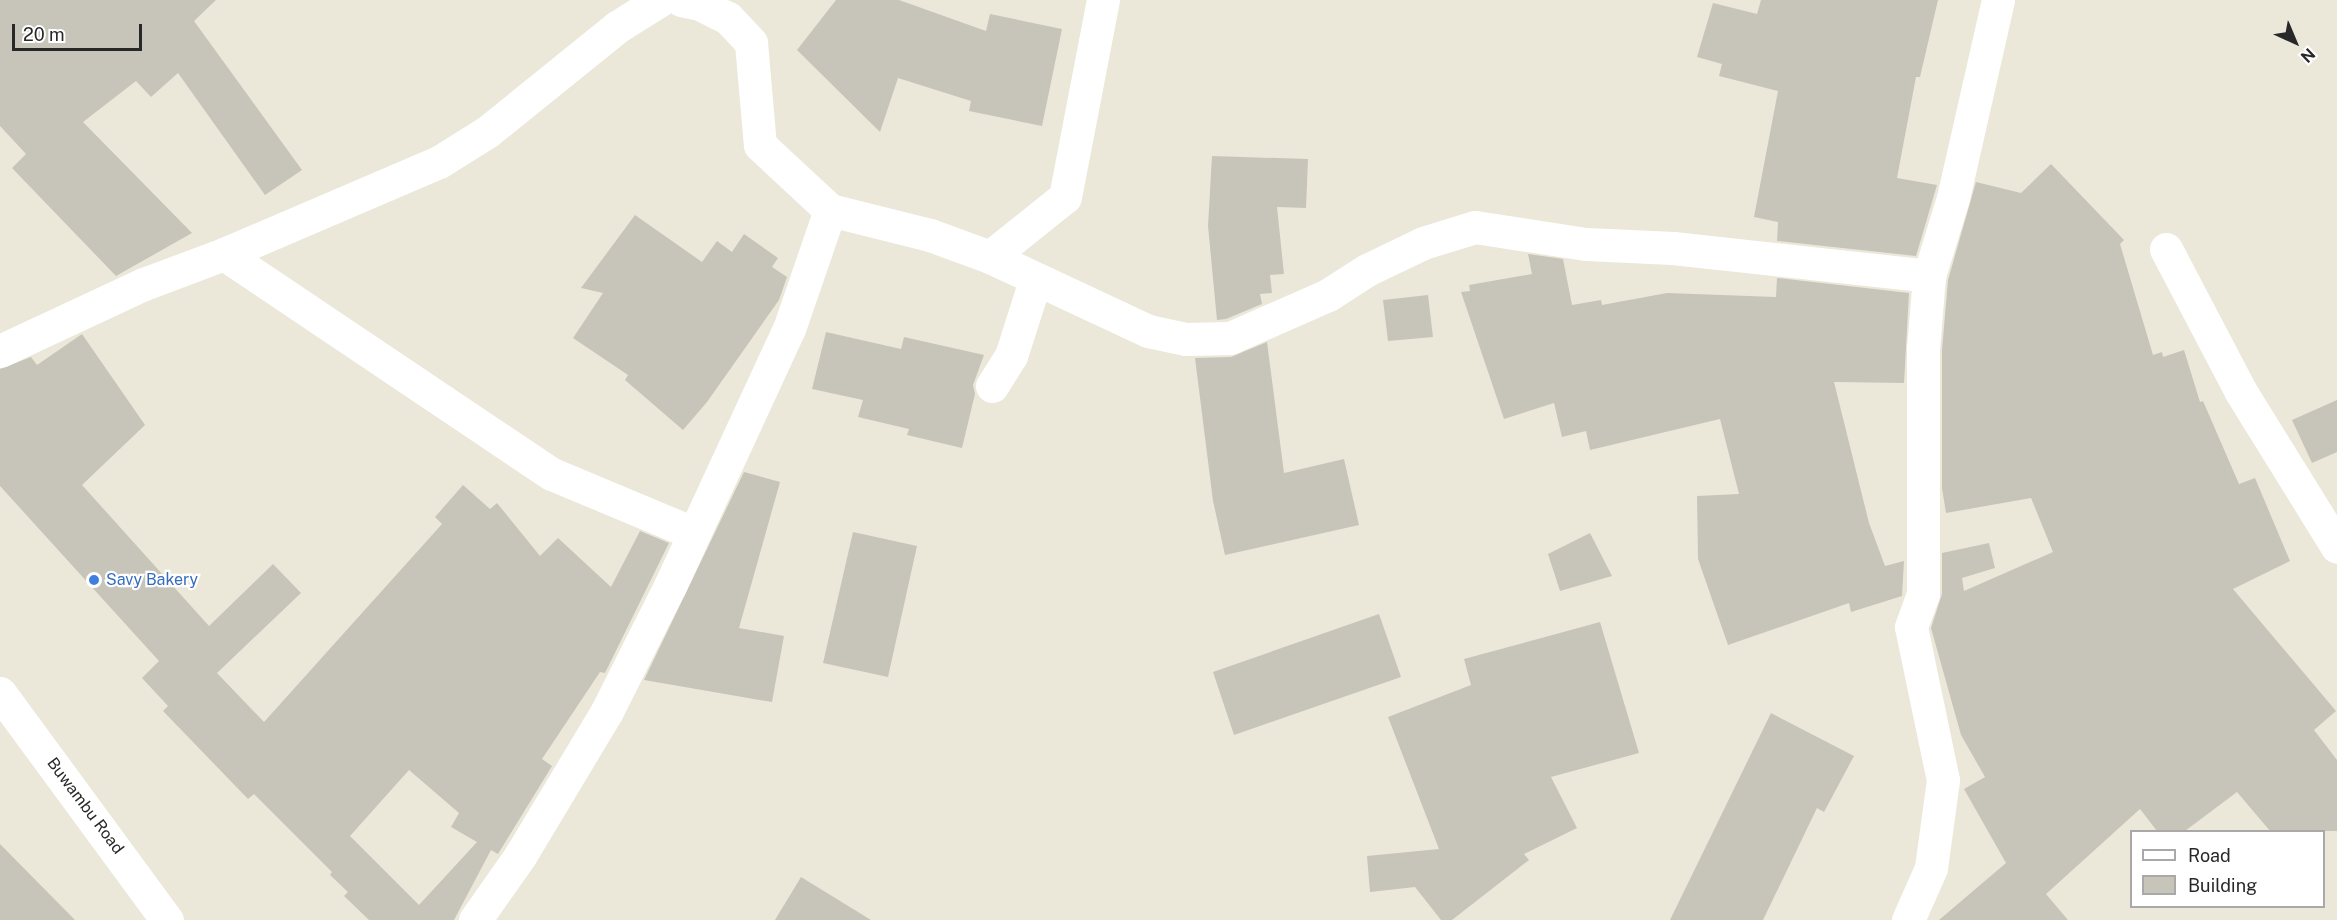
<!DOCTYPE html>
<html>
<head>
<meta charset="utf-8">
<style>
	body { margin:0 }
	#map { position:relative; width:2337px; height:920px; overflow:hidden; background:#ece8d9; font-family:"Public Sans",sans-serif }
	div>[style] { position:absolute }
	.building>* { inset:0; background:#c7c4b9 }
	.street>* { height:33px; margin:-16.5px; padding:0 16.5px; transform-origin:16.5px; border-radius:16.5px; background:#fff }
	.secondary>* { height:33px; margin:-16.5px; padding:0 16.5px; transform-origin:16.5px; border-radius:16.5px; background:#fff }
	.dots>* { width:16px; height:16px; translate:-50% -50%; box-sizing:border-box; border:3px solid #fff; border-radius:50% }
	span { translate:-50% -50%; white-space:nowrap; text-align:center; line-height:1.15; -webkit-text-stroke:4.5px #fff; paint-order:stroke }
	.shop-label { font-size:16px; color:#366cbe }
	.left { translate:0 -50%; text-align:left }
	.street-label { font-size:16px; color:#282828 }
	.legend { position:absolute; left:2130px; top:830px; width:195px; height:78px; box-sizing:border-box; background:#fff; border:2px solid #a9a9a9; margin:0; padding:8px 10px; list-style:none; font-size:18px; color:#282828 }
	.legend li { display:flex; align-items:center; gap:12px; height:30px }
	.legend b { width:30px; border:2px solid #a9a9a9 }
	.north { position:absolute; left:2265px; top:12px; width:60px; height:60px; -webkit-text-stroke:4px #fff; paint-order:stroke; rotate:136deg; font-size:16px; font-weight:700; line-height:24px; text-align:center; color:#282828 }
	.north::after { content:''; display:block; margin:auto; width:21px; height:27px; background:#282828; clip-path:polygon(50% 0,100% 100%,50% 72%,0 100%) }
	.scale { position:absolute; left:12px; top:24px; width:130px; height:27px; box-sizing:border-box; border:3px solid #282828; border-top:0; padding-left:8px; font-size:18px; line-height:21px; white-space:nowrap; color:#282828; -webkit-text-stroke:4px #fff; paint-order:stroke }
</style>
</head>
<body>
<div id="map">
	<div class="building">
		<i style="clip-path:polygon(0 0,216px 0,194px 21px,302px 170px,265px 195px,178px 73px,151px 97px,136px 81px,83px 122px,192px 233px,116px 276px,12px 168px,26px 154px,0 126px)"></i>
		<i style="clip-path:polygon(836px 0,899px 0,986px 31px,990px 14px,1062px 29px,1042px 126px,969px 111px,971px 101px,898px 78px,880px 132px,797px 50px)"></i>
		<i style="clip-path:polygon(1761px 0,1938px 0,1920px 77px,1916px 77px,1897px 178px,1937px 185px,1916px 256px,1777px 241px,1778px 222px,1754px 217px,1778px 91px,1719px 76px,1722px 64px,1697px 57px,1713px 3px,1757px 14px)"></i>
		<i style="clip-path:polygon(1212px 156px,1308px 159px,1306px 208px,1277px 207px,1284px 274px,1270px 275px,1272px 293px,1260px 294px,1262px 304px,1226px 319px,1217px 320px,1208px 226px)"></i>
		<i style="clip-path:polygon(2051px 164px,2124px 240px,2120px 244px,2153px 355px,2162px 352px,2163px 357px,2184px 350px,2200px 402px,2203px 401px,2239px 484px,2255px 478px,2290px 561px,2233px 589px,2336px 711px,2314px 730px,2337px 760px,2337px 831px,2270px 831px,2237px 792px,2185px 831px,2157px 831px,2140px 809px,2046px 894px,2068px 920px,1939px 920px,2006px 863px,1964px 789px,1985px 777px,1961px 735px,1931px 628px,1942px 594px,1942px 553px,1989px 543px,1995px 568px,1962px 578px,1964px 591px,2053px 552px,2031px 498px,1946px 513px,1942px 488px,1942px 350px,1948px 280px,1976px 182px,2021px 193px)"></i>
		<i style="clip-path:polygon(635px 215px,702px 262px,717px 241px,732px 252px,744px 234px,778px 258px,772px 267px,787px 277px,779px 300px,707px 402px,683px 430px,625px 380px,628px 375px,573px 338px,603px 293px,581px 288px)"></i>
		<i style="clip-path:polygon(1528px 254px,1563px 259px,1572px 305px,1601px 300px,1602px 305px,1667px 293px,1776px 297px,1777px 278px,1909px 293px,1904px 383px,1834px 382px,1869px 523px,1885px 566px,1904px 561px,1902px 596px,1851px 612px,1849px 603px,1728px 645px,1698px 559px,1697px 496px,1739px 494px,1720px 419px,1590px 450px,1586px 431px,1562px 437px,1554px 403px,1504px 419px,1461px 292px,1470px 291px,1469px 285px,1532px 274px)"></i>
		<i style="clip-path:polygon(1428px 295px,1433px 337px,1388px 341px,1383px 300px)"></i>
		<i style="clip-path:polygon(826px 332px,901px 349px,904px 337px,984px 355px,973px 385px,975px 394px,962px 448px,907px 435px,909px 429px,858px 417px,863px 400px,812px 389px)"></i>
		<i style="clip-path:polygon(evenodd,82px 334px,145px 425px,82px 485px,209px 626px,273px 564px,301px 593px,217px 673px,264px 722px,442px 524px,435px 517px,463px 485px,490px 509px,497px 503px,540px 556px,558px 538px,611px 587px,640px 531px,669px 543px,605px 673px,600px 672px,542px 759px,552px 766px,498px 854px,491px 850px,454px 920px,369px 920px,344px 896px,348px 892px,330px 875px,332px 872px,254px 794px,248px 799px,163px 711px,168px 706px,142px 678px,159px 661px,0 486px,0 369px,31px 357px,37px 365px,82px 334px,409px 770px,459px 813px,451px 827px,477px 842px,419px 905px,350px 836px,409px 770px)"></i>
		<i style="clip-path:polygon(1267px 342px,1284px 473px,1344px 459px,1359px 525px,1225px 555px,1213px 501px,1195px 358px,1231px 357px)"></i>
		<i style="clip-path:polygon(2337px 400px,2337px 452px,2312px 463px,2292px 420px)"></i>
		<i style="clip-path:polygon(744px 472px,780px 482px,739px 628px,784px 636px,772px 702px,644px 680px)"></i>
		<i style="clip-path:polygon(853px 532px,917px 546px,888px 677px,823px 663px)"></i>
		<i style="clip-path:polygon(1590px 533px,1612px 576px,1560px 591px,1548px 554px)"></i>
		<i style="clip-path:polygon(1379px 614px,1401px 677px,1234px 735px,1213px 672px)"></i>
		<i style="clip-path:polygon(1600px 622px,1639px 753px,1551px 777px,1577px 828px,1524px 854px,1529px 860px,1452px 920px,1441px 920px,1415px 887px,1370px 892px,1367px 856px,1439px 849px,1388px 717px,1471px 685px,1464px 659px)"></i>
		<i style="clip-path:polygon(1771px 713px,1854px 756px,1824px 812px,1817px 808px,1763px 920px,1670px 920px)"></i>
		<i style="clip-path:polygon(0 844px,75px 920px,0 920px)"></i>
		<i style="clip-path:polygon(801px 877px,871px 920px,775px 920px)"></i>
	</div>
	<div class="street">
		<i style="left:681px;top:0;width:19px;rotate:12deg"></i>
		<i style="left:700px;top:4px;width:31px;rotate:27deg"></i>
		<i style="left:728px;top:18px;width:34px;rotate:47deg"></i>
		<i style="left:751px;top:43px;width:102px;rotate:85deg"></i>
		<i style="left:760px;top:145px;width:96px;rotate:42.9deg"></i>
		<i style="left:830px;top:210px;width:103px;rotate:14deg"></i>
		<i style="left:930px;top:235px;width:64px;rotate:20.1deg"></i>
		<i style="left:990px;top:257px;width:174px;rotate:25.1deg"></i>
		<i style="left:1148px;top:331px;width:39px;rotate:12deg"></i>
		<i style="left:1186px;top:339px;width:44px;rotate:-1.3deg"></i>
		<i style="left:1230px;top:338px;width:107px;rotate:-23.7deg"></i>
		<i style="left:1328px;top:295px;width:46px;rotate:-32.7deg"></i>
		<i style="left:1367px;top:270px;width:62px;rotate:-25.7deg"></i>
		<i style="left:1423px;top:243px;width:54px;rotate:-17.1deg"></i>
		<i style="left:1475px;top:227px;width:112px;rotate:8.7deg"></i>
		<i style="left:1586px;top:244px;width:87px;rotate:2.6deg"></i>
		<i style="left:1673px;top:248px;width:258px;rotate:6.2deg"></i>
		<i style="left:1929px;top:276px;width:73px;rotate:94.7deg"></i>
		<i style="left:1923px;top:349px;width:245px;rotate:90deg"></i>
		<i style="left:1923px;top:594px;width:35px;rotate:110deg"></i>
		<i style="left:1911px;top:627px;width:156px;rotate:78.2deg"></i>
		<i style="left:1943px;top:780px;width:89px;rotate:97.8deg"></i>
		<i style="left:1931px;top:868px;width:57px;rotate:113.9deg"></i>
		<i style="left:2166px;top:249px;width:161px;rotate:62.3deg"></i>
		<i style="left:2241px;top:392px;width:182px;rotate:58.2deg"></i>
		<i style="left:224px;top:254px;width:395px;rotate:33.9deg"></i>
		<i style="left:552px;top:474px;width:153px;rotate:22.7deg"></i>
		<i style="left:990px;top:257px;width:96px;rotate:-38.7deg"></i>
		<i style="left:1065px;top:197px;width:201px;rotate:-79.1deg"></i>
		<i style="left:1929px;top:276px;width:82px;rotate:-72.9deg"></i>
		<i style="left:1953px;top:198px;width:203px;rotate:-77.2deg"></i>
		<i style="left:0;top:351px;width:159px;rotate:-25deg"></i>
		<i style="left:144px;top:284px;width:85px;rotate:-20.6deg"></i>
		<i style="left:224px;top:254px;width:234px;rotate:-23.2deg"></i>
		<i style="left:439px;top:162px;width:57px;rotate:-32deg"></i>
		<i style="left:487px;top:132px;width:167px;rotate:-38.9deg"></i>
		<i style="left:617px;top:27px;width:51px;rotate:-32.1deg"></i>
		<i style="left:992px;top:386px;width:36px;rotate:-58deg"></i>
		<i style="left:1011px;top:356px;width:79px;rotate:-72.3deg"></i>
		<i style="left:475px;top:920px;width:78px;rotate:-54.9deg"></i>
		<i style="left:520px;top:856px;width:167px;rotate:-59deg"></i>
		<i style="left:606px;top:713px;width:142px;rotate:-63.3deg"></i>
		<i style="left:670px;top:586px;width:283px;rotate:-65.2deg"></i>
		<i style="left:789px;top:329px;width:126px;rotate:-71deg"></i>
	</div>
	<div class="secondary">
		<i style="left:0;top:693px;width:282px;rotate:53.7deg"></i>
	</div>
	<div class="dots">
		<i style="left:94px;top:580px;background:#3f7fe0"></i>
	</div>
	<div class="shop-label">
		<span class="left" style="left:106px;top:580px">Savy Bakery</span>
	</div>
	<div class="street-label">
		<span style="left:85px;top:806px;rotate:53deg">Buwambu Road</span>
	</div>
	<ul class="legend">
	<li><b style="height:8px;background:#fff"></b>Road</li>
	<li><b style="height:16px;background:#c7c4b9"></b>Building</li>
	</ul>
	<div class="north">N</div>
	<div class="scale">20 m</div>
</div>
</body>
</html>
